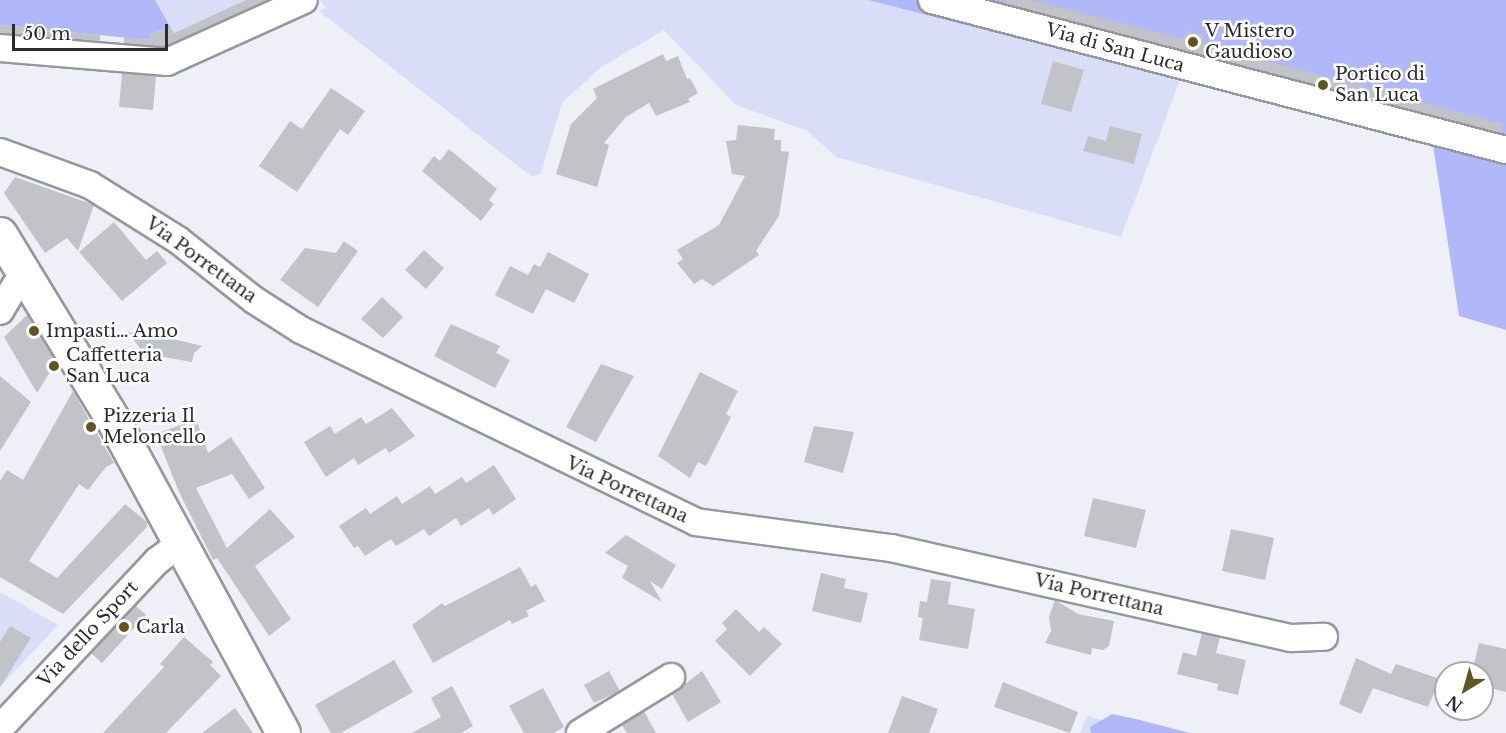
<!DOCTYPE html>
<html>
<head>
<meta charset="utf-8">
<style>
	body { margin:0 }
	#map { position:relative; width:1506px; height:733px; overflow:hidden; background:#eff0f7; font-family:"Libre Baskerville",serif }
	div>[style] { position:absolute }
	.green>* { inset:0; background:#d9ddf8 }
	.forest>* { inset:0; background:#b1b8fa }
	.building>* { inset:0; background:#c2c3c9 }
	.roads { filter:drop-shadow(2px 0 #97989e) drop-shadow(-2px 0 #97989e) drop-shadow(0 2px #97989e) drop-shadow(0 -2px #97989e) }
	.minor>* { height:26px; margin:-13px; padding:0 13px; transform-origin:13px; border-radius:13px; background:#fff }
	.major>* { height:33px; margin:-16.5px; padding:0 16.5px; transform-origin:16.5px; border-radius:16.5px; background:#fff }
	.dots>* { width:16px; height:16px; translate:-50% -50%; box-sizing:border-box; border:3px solid #fff; border-radius:50% }
	span { translate:-50% -50%; white-space:nowrap; text-align:center; line-height:1.15; -webkit-text-stroke:5px #fff; paint-order:stroke }
	.poi-label { font-size:18px; color:#2c2c2f }
	.left { translate:0 -50%; text-align:left }
	.street-label { font-size:18px; color:#2c2c2f }
	.north { position:absolute; left:1434px; top:661px; width:60px; height:60px; box-sizing:border-box; background:#fff; border:2px solid #ababac; border-radius:50%; rotate:217deg; font-size:16px; font-weight:700; line-height:24px; text-align:center; color:#2c2c2f }
	.north::after { content:''; display:block; margin:auto; width:21px; height:27px; background:#5f5622; clip-path:polygon(50% 0,100% 100%,50% 72%,0 100%) }
	.scale { position:absolute; left:12px; top:24px; width:156px; height:27px; box-sizing:border-box; border:3px solid #2c2c2f; border-top:0; padding-left:8px; font-size:18px; line-height:21px; white-space:nowrap; color:#2c2c2f; -webkit-text-stroke:4px #fff; paint-order:stroke }
</style>
</head>
<body>
<div id="map">
	<div class="green">
		<i style="clip-path:polygon(155px 0,246px 0,174px 33px)"></i>
		<i style="clip-path:polygon(320px 0,868px 0,1180px 80px,1121px 237px,836px 157px,808px 131px,736px 105px,664px 30px,600px 68px,562px 103px,541px 173px,532px 177px,319px 11px,326px 8px)"></i>
		<i style="clip-path:polygon(0 592px,58px 625px,0 687px)"></i>
		<i style="clip-path:polygon(1087px 716px,1153px 733px,1080px 733px)"></i>
	</div>
	<div class="forest">
		<i style="clip-path:polygon(0 0,155px 0,171px 28px,152px 33px,149px 40px,0 25px)"></i>
		<i style="clip-path:polygon(868px 0,1506px 0,1506px 330px,1459px 316px,1433px 145px)"></i>
		<i style="clip-path:polygon(1112px 714px,1136px 719px,1190px 733px,1091px 733px,1090px 727px)"></i>
	</div>
	<div class="building">
		<i style="clip-path:polygon(246px 0,268px 0,164px 47px,124px 43px,124px 37px,149px 40px,152px 33px,171px 28px,174px 33px)"></i>
		<i style="clip-path:polygon(1005px 0,1031px 0,1184px 39px,1186px 31px,1204px 35px,1203px 44px,1503px 124px,1501px 133px,1004px 3px)"></i>
		<i style="clip-path:polygon(0 25px,100px 35px,100px 41px,0 33px)"></i>
		<i style="clip-path:polygon(663px 54px,666px 61px,678px 56px,687px 79px,690px 78px,698px 93px,688px 99px,690px 102px,656px 116px,649px 103px,626px 117px,604px 143px,609px 145px,597px 187px,556px 174px,571px 124px,597px 98px,593px 89px)"></i>
		<i style="clip-path:polygon(1053px 61px,1084px 70px,1071px 112px,1041px 104px)"></i>
		<i style="clip-path:polygon(122px 73px,156px 76px,153px 110px,119px 107px)"></i>
		<i style="clip-path:polygon(331px 88px,365px 111px,348px 135px,340px 129px,297px 192px,259px 166px,290px 121px,302px 129px)"></i>
		<i style="clip-path:polygon(738px 125px,775px 129px,774px 140px,781px 140px,781px 151px,789px 152px,779px 216px,756px 251px,759px 255px,713px 286px,702px 279px,694px 284px,677px 263px,683px 259px,677px 250px,719px 225px,745px 176px,732px 174px,726px 141px,736px 140px)"></i>
		<i style="clip-path:polygon(1110px 126px,1142px 134px,1134px 164px,1083px 151px,1088px 136px,1106px 141px)"></i>
		<i style="clip-path:polygon(449px 149px,497px 189px,489px 200px,494px 204px,481px 221px,422px 171px,434px 156px,440px 161px)"></i>
		<i style="clip-path:polygon(15px 177px,94px 205px,78px 251px,67px 238px,45px 253px,4px 193px)"></i>
		<i style="clip-path:polygon(114px 222px,146px 260px,157px 251px,167px 263px,122px 301px,79px 252px)"></i>
		<i style="clip-path:polygon(344px 241px,358px 251px,318px 307px,280px 280px,305px 248px,336px 253px)"></i>
		<i style="clip-path:polygon(424px 250px,444px 268px,426px 289px,405px 270px)"></i>
		<i style="clip-path:polygon(548px 252px,589px 274px,574px 303px,546px 289px,533px 314px,495px 295px,510px 266px,528px 275px,534px 264px,540px 267px)"></i>
		<i style="clip-path:polygon(382px 297px,403px 317px,383px 338px,361px 319px)"></i>
		<i style="clip-path:polygon(27px 315px,56px 362px,37px 393px,4px 337px)"></i>
		<i style="clip-path:polygon(451px 324px,500px 346px,496px 353px,510px 360px,495px 388px,434px 356px)"></i>
		<i style="clip-path:polygon(128px 332px,153px 338px,149px 333px,202px 346px,194px 353px,192px 362px,153px 355px,147px 358px)"></i>
		<i style="clip-path:polygon(601px 364px,634px 376px,596px 442px,566px 427px)"></i>
		<i style="clip-path:polygon(700px 372px,738px 391px,726px 414px,731px 417px,706px 466px,698px 462px,690px 478px,658px 456px)"></i>
		<i style="clip-path:polygon(0 376px,31px 402px,0 451px)"></i>
		<i style="clip-path:polygon(73px 391px,114px 463px,106px 467px,88px 490px,79px 484px,29px 561px,57px 578px,125px 504px,147px 522px,147px 527px,63px 614px,0 577px,0 481px,7px 470px,23px 480px)"></i>
		<i style="clip-path:polygon(392px 408px,415px 436px,389px 453px,386px 448px,358px 465px,354px 458px,326px 477px,304px 442px,330px 426px,335px 434px,361px 417px,366px 424px)"></i>
		<i style="clip-path:polygon(196px 419px,208px 453px,231px 437px,265px 488px,249px 499px,232px 474px,196px 488px,227px 548px,270px 509px,295px 537px,255px 566px,291px 619px,269px 636px,217px 558px,213px 560px,179px 492px,156px 434px)"></i>
		<i style="clip-path:polygon(814px 426px,854px 432px,843px 473px,804px 462px)"></i>
		<i style="clip-path:polygon(494px 465px,516px 499px,493px 515px,489px 508px,461px 526px,456px 518px,429px 536px,424px 529px,396px 546px,391px 539px,365px 556px,358px 546px,354px 548px,339px 526px,366px 508px,370px 514px,397px 496px,402px 504px,430px 486px,435px 494px,462px 477px,466px 483px)"></i>
		<i style="clip-path:polygon(1093px 498px,1146px 510px,1136px 548px,1084px 536px)"></i>
		<i style="clip-path:polygon(1231px 529px,1274px 538px,1265px 580px,1222px 571px)"></i>
		<i style="clip-path:polygon(626px 535px,676px 565px,662px 589px,650px 581px,662px 602px,622px 578px,628px 566px,605px 553px)"></i>
		<i style="clip-path:polygon(520px 567px,531px 587px,536px 584px,545px 601px,526px 611px,529px 616px,512px 624px,510px 620px,433px 663px,412px 625px,442px 603px,445px 606px)"></i>
		<i style="clip-path:polygon(821px 573px,846px 579px,844px 588px,868px 593px,861px 623px,812px 611px)"></i>
		<i style="clip-path:polygon(931px 579px,951px 582px,948px 604px,975px 609px,968px 649px,919px 640px,923px 618px,918px 617px,920px 601px,927px 602px)"></i>
		<i style="clip-path:polygon(1055px 600px,1078px 614px,1114px 621px,1109px 646px,1103px 650px,1092px 648px,1091px 655px,1045px 643px,1051px 631px,1049px 617px)"></i>
		<i style="clip-path:polygon(136px 606px,146px 615px,102px 663px,91px 653px)"></i>
		<i style="clip-path:polygon(736px 609px,759px 632px,764px 627px,782px 644px,750px 676px,715px 641px,727px 629px,722px 623px)"></i>
		<i style="clip-path:polygon(10px 626px,31px 638px,0 687px,0 642px)"></i>
		<i style="clip-path:polygon(1202px 633px,1220px 637px,1216px 653px,1246px 660px,1238px 695px,1217px 690px,1218px 684px,1177px 674px,1183px 652px,1196px 656px)"></i>
		<i style="clip-path:polygon(184px 637px,213px 662px,210px 665px,221px 676px,166px 733px,103px 733px,164px 667px,160px 664px)"></i>
		<i style="clip-path:polygon(1479px 643px,1506px 649px,1506px 692px,1482px 686px,1482px 673px,1472px 673px)"></i>
		<i style="clip-path:polygon(1356px 658px,1391px 674px,1396px 664px,1440px 679px,1428px 707px,1373px 688px,1361px 714px,1339px 704px)"></i>
		<i style="clip-path:polygon(394px 660px,413px 692px,341px 733px,331px 733px,315px 705px)"></i>
		<i style="clip-path:polygon(609px 671px,620px 691px,594px 703px,584px 685px)"></i>
		<i style="clip-path:polygon(702px 671px,721px 702px,688px 722px,672px 694px)"></i>
		<i style="clip-path:polygon(1003px 682px,1078px 712px,1070px 733px,994px 707px)"></i>
		<i style="clip-path:polygon(452px 686px,473px 726px,461px 733px,412px 733px,441px 717px,431px 698px)"></i>
		<i style="clip-path:polygon(543px 688px,564px 727px,554px 733px,524px 733px,509px 706px)"></i>
		<i style="clip-path:polygon(902px 696px,938px 709px,929px 733px,888px 733px)"></i>
		<i style="clip-path:polygon(235px 708px,253px 733px,202px 733px)"></i>
		<i style="clip-path:polygon(644px 711px,656px 733px,627px 733px,622px 725px)"></i>
	</div>
	<div class="roads">
		<div class="minor">
			<i style="left:932px;top:0;width:593px;rotate:14.65deg"></i>
			<i style="left:0;top:48px;width:168px;rotate:4.8deg"></i>
			<i style="left:167px;top:62px;width:150px;rotate:-24.3deg"></i>
			<i style="left:0;top:152px;width:96px;rotate:20.1deg"></i>
			<i style="left:90px;top:185px;width:104px;rotate:32deg"></i>
			<i style="left:178px;top:240px;width:97px;rotate:38.3deg"></i>
			<i style="left:254px;top:300px;width:56px;rotate:32.6deg"></i>
			<i style="left:301px;top:330px;width:439px;rotate:25.9deg"></i>
			<i style="left:696px;top:522px;width:197px;rotate:7.6deg"></i>
			<i style="left:891px;top:548px;width:410px;rotate:12.7deg"></i>
			<i style="left:1291px;top:638px;width:33px;rotate:-2deg"></i>
			<i style="left:0;top:311px;width:29px;rotate:-59deg"></i>
			<i style="left:15px;top:286px;width:17px;rotate:-25deg"></i>
			<i style="left:0;top:728px;width:229px;rotate:-46.8deg"></i>
			<i style="left:157px;top:561px;width:30px;rotate:-37deg"></i>
			<i style="left:580px;top:733px;width:107px;rotate:-31.6deg"></i>
		</div>
		<div class="major">
			<i style="left:0;top:234px;width:223px;rotate:58.7deg"></i>
			<i style="left:116px;top:425px;width:350px;rotate:61.5deg"></i>
		</div>
	</div>
	<div class="dots">
		<i style="left:1193px;top:42px;background:#5f5622"></i>
		<i style="left:1323px;top:85px;background:#5f5622"></i>
		<i style="left:34px;top:331px;background:#5f5622"></i>
		<i style="left:54px;top:366px;background:#5f5622"></i>
		<i style="left:91px;top:427px;background:#5f5622"></i>
		<i style="left:124px;top:627px;background:#5f5622"></i>
	</div>
	<div class="poi-label">
		<span class="left" style="left:1205px;top:42px">V Mistero<br>Gaudioso</span>
		<span class="left" style="left:1335px;top:85px">Portico di<br>San Luca</span>
		<span class="left" style="left:46px;top:331px">Impasti… Amo</span>
		<span class="left" style="left:66px;top:366px">Caffetteria<br>San Luca</span>
		<span class="left" style="left:103px;top:427px">Pizzeria Il<br>Meloncello</span>
		<span class="left" style="left:136px;top:627px">Carla</span>
	</div>
	<div class="street-label">
		<span style="left:1115px;top:48px;rotate:15deg">Via di San Luca</span>
		<span style="left:201px;top:260px;rotate:36deg">Via Porrettana</span>
		<span style="left:627px;top:490px;rotate:25deg">Via Porrettana</span>
		<span style="left:1099px;top:595px;rotate:13deg">Via Porrettana</span>
		<span style="left:88px;top:634px;rotate:-47deg">Via dello Sport</span>
	</div>
	<div class="north">N</div>
	<div class="scale">50 m</div>
</div>
</body>
</html>
